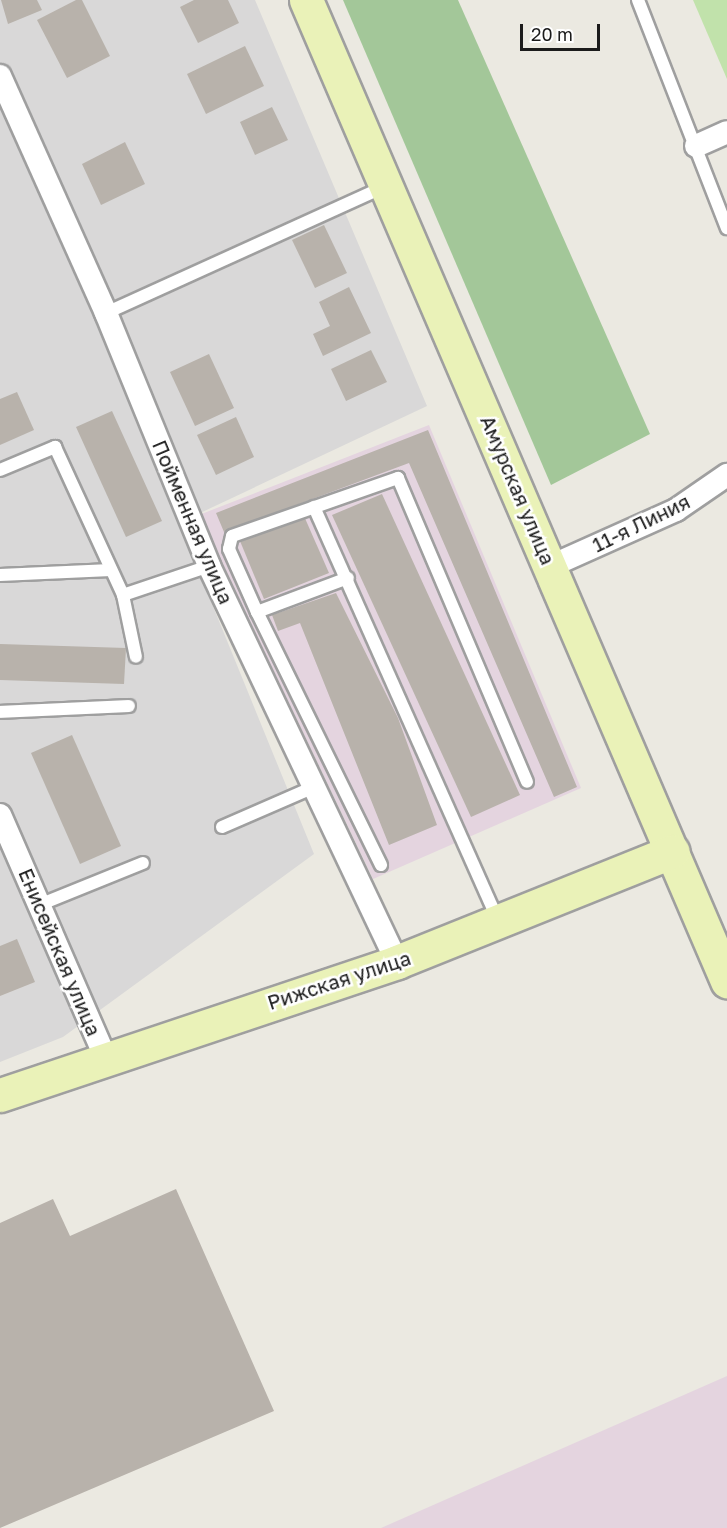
<!DOCTYPE html>
<html>
<head>
<meta charset="utf-8">
<style>
	body { margin:0 }
	#map { position:relative; width:727px; height:1528px; overflow:hidden; background:#ebe9e1; font-family:"Golos Text",sans-serif }
	div>[style] { position:absolute }
	.residential>* { inset:0; background:#d9d8d8 }
	.industrial>* { inset:0; background:#e4d4df }
	.grass>* { inset:0; background:#c1e2ab }
	.forest>* { inset:0; background:#a3c799 }
	.building>* { inset:0; background:#b8b2ab }
	.roads { filter:drop-shadow(2px 0 #9f9f9f) drop-shadow(-2px 0 #9f9f9f) drop-shadow(0 2px #9f9f9f) drop-shadow(0 -2px #9f9f9f) }
	.lane>* { height:12px; margin:-6px; padding:0 6px; transform-origin:6px; border-radius:6px; background:#fff }
	.street>* { height:22px; margin:-11px; padding:0 11px; transform-origin:11px; border-radius:11px; background:#fff }
	.secondary>* { height:33px; margin:-16.5px; padding:0 16.5px; transform-origin:16.5px; border-radius:16.5px; background:#eaf2b8 }
	span { translate:-50% -50%; white-space:nowrap; text-align:center; line-height:1.15; -webkit-text-stroke:5px #fff; paint-order:stroke }
	.street-label { font-size:20px; color:#1b1b1b }
	.scale { position:absolute; left:520px; top:24px; width:80px; height:27px; box-sizing:border-box; border:3px solid #1b1b1b; border-top:0; padding-left:8px; font-size:18px; line-height:21px; white-space:nowrap; color:#1b1b1b; -webkit-text-stroke:4px #fff; paint-order:stroke }
</style>
</head>
<body>
<div id="map">
	<div class="residential">
		<i style="clip-path:polygon(0 0,255px 0,427px 406px,179px 523px,314px 854px,63px 1037px,0 1062px)"></i>
	</div>
	<div class="industrial">
		<i style="clip-path:polygon(429px 425px,581px 788px,373px 879px,199px 515px)"></i>
		<i style="clip-path:polygon(727px 1376px,727px 1528px,381px 1528px)"></i>
	</div>
	<div class="grass">
		<i style="clip-path:polygon(693px 0,727px 0,727px 79px)"></i>
	</div>
	<div class="forest">
		<i style="clip-path:polygon(343px 0,458px 0,650px 434px,551px 485px)"></i>
	</div>
	<div class="building">
		<i style="clip-path:polygon(1px 0,37px 0,42px 10px,8px 24px)"></i>
		<i style="clip-path:polygon(76px 0,82px 0,110px 56px,67px 78px,37px 20px)"></i>
		<i style="clip-path:polygon(194px 0,228px 0,239px 23px,198px 43px,180px 7px)"></i>
		<i style="clip-path:polygon(245px 46px,264px 86px,206px 114px,187px 74px)"></i>
		<i style="clip-path:polygon(272px 107px,288px 140px,255px 155px,240px 122px)"></i>
		<i style="clip-path:polygon(125px 142px,145px 184px,101px 205px,82px 164px)"></i>
		<i style="clip-path:polygon(324px 225px,347px 273px,315px 288px,292px 240px)"></i>
		<i style="clip-path:polygon(349px 287px,371px 333px,323px 356px,313px 334px,330px 326px,319px 302px)"></i>
		<i style="clip-path:polygon(371px 350px,387px 382px,346px 401px,331px 369px)"></i>
		<i style="clip-path:polygon(209px 354px,234px 408px,195px 426px,170px 372px)"></i>
		<i style="clip-path:polygon(17px 392px,34px 430px,0 445px,0 399px)"></i>
		<i style="clip-path:polygon(112px 411px,162px 521px,126px 537px,76px 427px)"></i>
		<i style="clip-path:polygon(236px 417px,254px 457px,216px 475px,197px 435px)"></i>
		<i style="clip-path:polygon(428px 430px,577px 787px,554px 797px,409px 463px,224px 532px,216px 513px)"></i>
		<i style="clip-path:polygon(382px 494px,520px 795px,471px 817px,332px 515px)"></i>
		<i style="clip-path:polygon(304px 516px,329px 573px,264px 599px,240px 541px)"></i>
		<i style="clip-path:polygon(336px 593px,398px 718px,437px 825px,389px 845px,300px 623px,278px 631px,272px 615px)"></i>
		<i style="clip-path:polygon(0 644px,126px 648px,124px 684px,0 680px)"></i>
		<i style="clip-path:polygon(72px 735px,121px 846px,80px 864px,31px 753px)"></i>
		<i style="clip-path:polygon(17px 939px,35px 982px,0 996px,0 946px)"></i>
		<i style="clip-path:polygon(176px 1189px,274px 1411px,0 1528px,0 1223px,53px 1199px,70px 1236px)"></i>
	</div>
	<div class="roads">
		<div class="lane">
			<i style="left:638px;top:0;width:245px;rotate:68.7deg"></i>
			<i style="left:106px;top:313px;width:305px;rotate:-24.4deg"></i>
			<i style="left:0;top:470px;width:60px;rotate:-22.7deg"></i>
			<i style="left:55px;top:447px;width:163px;rotate:65.3deg"></i>
			<i style="left:123px;top:595px;width:91px;rotate:-18.6deg"></i>
			<i style="left:314px;top:507px;width:452px;rotate:66deg"></i>
			<i style="left:0;top:575px;width:111px;rotate:-2.6deg"></i>
			<i style="left:123px;top:595px;width:63px;rotate:78.2deg"></i>
			<i style="left:257px;top:612px;width:97px;rotate:-20.5deg"></i>
			<i style="left:0;top:712px;width:129px;rotate:-2.7deg"></i>
			<i style="left:222px;top:827px;width:100px;rotate:-23.5deg"></i>
			<i style="left:381px;top:865px;width:282px;rotate:-116.1deg"></i>
			<i style="left:257px;top:612px;width:69px;rotate:-114deg"></i>
			<i style="left:229px;top:549px;width:13px;rotate:-77deg"></i>
			<i style="left:232px;top:536px;width:176px;rotate:-19.3deg"></i>
			<i style="left:398px;top:478px;width:330px;rotate:67deg"></i>
			<i style="left:39px;top:905px;width:112px;rotate:-22deg"></i>
		</div>
		<div class="street">
			<i style="left:0;top:76px;width:260px;rotate:65.9deg"></i>
			<i style="left:106px;top:313px;width:273px;rotate:67.8deg"></i>
			<i style="left:209px;top:566px;width:438px;rotate:64.6deg"></i>
			<i style="left:696px;top:146px;width:34px;rotate:-24deg"></i>
			<i style="left:551px;top:566px;width:137px;rotate:-24.1deg"></i>
			<i style="left:676px;top:510px;width:62px;rotate:-34.5deg"></i>
			<i style="left:0;top:815px;width:263px;rotate:66.5deg"></i>
		</div>
		<div class="secondary">
			<i style="left:306px;top:0;width:1068px;rotate:66.77deg"></i>
			<i style="left:0;top:1095px;width:419px;rotate:-18.5deg"></i>
			<i style="left:397px;top:962px;width:297px;rotate:-21.9deg"></i>
		</div>
	</div>
	<div class="street-label">
		<span style="left:518px;top:490px;rotate:67deg">Амурская улица</span>
		<span style="left:193px;top:522px;rotate:67deg">Пойменная улица</span>
		<span style="left:641px;top:523px;rotate:-26deg">11-я Линия</span>
		<span style="left:60px;top:952px;rotate:67deg">Енисейская улица</span>
		<span style="left:339px;top:980px;rotate:-18deg">Рижская улица</span>
	</div>
	<div class="scale">20 m</div>
</div>
</body>
</html>
